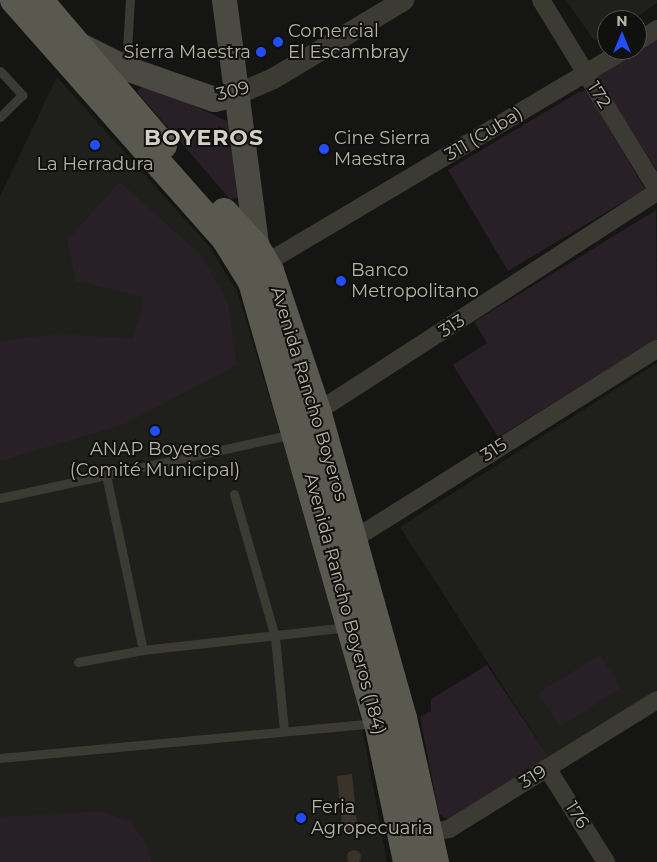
<!DOCTYPE html>
<html>
<head>
<meta charset="utf-8">
<style>
	body { margin:0 }
	#map { position:relative; width:657px; height:862px; overflow:hidden; background:#151614; font-family:Montserrat,sans-serif }
	div>[style] { position:absolute }
	.built>* { inset:0; background:#1f201c }
	.green>* { inset:0; background:#291f26 }
	.water>* { inset:0; background:#3b3329 }
	.round { border-radius:50% }
	.service>* { height:9px; margin:-4.5px; padding:0 4.5px; transform-origin:4.5px; border-radius:4.5px; background:#3b3b34 }
	.minor>* { height:18px; margin:-9px; padding:0 9px; transform-origin:9px; border-radius:9px; background:#3b3b34 }
	.tertiary>* { height:21px; margin:-10.5px; padding:0 10.5px; transform-origin:10.5px; border-radius:10.5px; background:#3b3b34 }
	.secondary>* { height:25px; margin:-12.5px; padding:0 12.5px; transform-origin:12.5px; border-radius:12.5px; background:#4b4a42 }
	.primary>* { height:28px; margin:-14px; padding:0 14px; transform-origin:14px; border-radius:14px; background:#5a5950 }
	.dots>* { width:14px; height:14px; translate:-50% -50%; box-sizing:border-box; border:2px solid #10110f; border-radius:50% }
	span { translate:-50% -50%; white-space:nowrap; text-align:center; line-height:1.15; -webkit-text-stroke:4px #10110f; paint-order:stroke }
	.poi-label { font-size:18px; color:#b7b4a4 }
	.left { translate:0 -50%; text-align:left }
	.right { translate:-100% -50%; text-align:right }
	.street-label { font-size:18px; color:#b7b4a4 }
	.district-label { font-size:22px; color:#d3d1c5; font-weight:700; letter-spacing:1px }
	.north { position:absolute; left:597px; top:10px; width:50px; height:50px; box-sizing:border-box; background:#10110f; border:1px solid #53524b; border-radius:50%; rotate:0deg; font-size:14px; font-weight:700; line-height:20px; text-align:center; color:#b7b4a4 }
	.north::after { content:''; display:block; margin:auto; width:18px; height:22px; background:#224eff; clip-path:polygon(50% 0,100% 100%,50% 72%,0 100%) }
</style>
</head>
<body>
<div id="map">
	<div class="built">
		<i style="clip-path:polygon(566px 0,657px 0,657px 3px,632px 20px,607px 20px,607px 37px,600px 42px,593px 39px)"></i>
		<i style="clip-path:polygon(57px 77px,209px 246px,237px 291px,350px 663px,387px 862px,0 862px,0 196px)"></i>
		<i style="clip-path:polygon(657px 363px,657px 690px,550px 759px,400px 527px)"></i>
	</div>
	<div class="green">
		<i style="clip-path:polygon(657px 39px,657px 171px,597px 76px)"></i>
		<i style="clip-path:polygon(145px 83px,229px 122px,238px 198px,230px 199px,137px 92px)"></i>
		<i style="clip-path:polygon(587px 91px,645px 189px,508px 271px,448px 170px,579px 92px)"></i>
		<i style="clip-path:polygon(120px 182px,202px 256px,228px 304px,237px 365px,125px 424px,0 461px,0 341px,58px 334px,133px 339px,144px 297px,76px 281px,67px 240px)"></i>
		<i style="clip-path:polygon(656px 210px,657px 339px,498px 437px,453px 365px,487px 343px,474px 322px)"></i>
		<i style="clip-path:polygon(600px 655px,621px 688px,560px 727px,538px 693px)"></i>
		<i style="clip-path:polygon(487px 665px,550px 759px,451px 821px,439px 814px,420px 717px,431px 711px,431px 699px)"></i>
		<i style="clip-path:polygon(102px 811px,129px 821px,146px 842px,151px 862px,0 862px,0 817px)"></i>
	</div>
	<div class="water">
		<i style="clip-path:polygon(352px 774px,358px 833px,343px 834px,337px 776px)"></i>
		<i class="round" style="left:347px;top:850px;width:14px;height:14px"></i>
	</div>
	<div class="service">
		<i style="left:126px;top:65px;width:65px;rotate:-86.5deg"></i>
		<i style="left:0;top:71px;width:33px;rotate:47deg"></i>
		<i style="left:22px;top:95px;width:31px;rotate:135deg"></i>
		<i style="left:106px;top:475px;width:179px;rotate:78.1deg"></i>
		<i style="left:234px;top:494px;width:149px;rotate:74deg"></i>
		<i style="left:275px;top:637px;width:94px;rotate:84.5deg"></i>
		<i style="left:0;top:498px;width:300px;rotate:-12.3deg"></i>
		<i style="left:78px;top:662px;width:66px;rotate:-10.5deg"></i>
		<i style="left:143px;top:650px;width:206px;rotate:-6.4deg"></i>
		<i style="left:0;top:758px;width:378px;rotate:-5.3deg"></i>
	</div>
	<div class="minor">
		<i style="left:541px;top:0;width:222px;rotate:58.5deg"></i>
		<i style="left:637px;top:42px;width:24px;rotate:-33deg"></i>
		<i style="left:266px;top:263px;width:417px;rotate:-30.7deg"></i>
		<i style="left:309px;top:417px;width:414px;rotate:-32.9deg"></i>
		<i style="left:346px;top:544px;width:367px;rotate:-32.1deg"></i>
		<i style="left:547px;top:768px;width:111px;rotate:57.9deg"></i>
		<i style="left:418px;top:834px;width:31px;rotate:-9deg"></i>
		<i style="left:449px;top:829px;width:245px;rotate:-31.8deg"></i>
	</div>
	<div class="tertiary">
		<i style="left:236px;top:94px;width:40px;rotate:-23.4deg"></i>
		<i style="left:273px;top:78px;width:152px;rotate:-31deg"></i>
	</div>
	<div class="secondary">
		<i style="left:224px;top:0;width:262px;rotate:82.5deg"></i>
		<i style="left:78px;top:44px;width:54px;rotate:26.6deg"></i>
		<i style="left:126px;top:68px;width:93px;rotate:19.4deg"></i>
		<i style="left:214px;top:99px;width:23px;rotate:-13deg"></i>
	</div>
	<div class="primary">
		<i style="left:14px;top:0;width:320px;rotate:48.5deg"></i>
		<i style="left:226px;top:240px;width:49px;rotate:58.2deg"></i>
		<i style="left:252px;top:282px;width:459px;rotate:74.1deg"></i>
		<i style="left:378px;top:723px;width:142px;rotate:78.2deg"></i>
		<i style="left:39px;top:0;width:191px;rotate:49.5deg"></i>
		<i style="left:224px;top:212px;width:47px;rotate:47.6deg"></i>
		<i style="left:256px;top:247px;width:28px;rotate:60deg"></i>
		<i style="left:270px;top:271px;width:151px;rotate:71.4deg"></i>
		<i style="left:318px;top:414px;width:316px;rotate:74.4deg"></i>
		<i style="left:403px;top:718px;width:148px;rotate:77.5deg"></i>
	</div>
	<div class="dots">
		<i style="left:278px;top:42px;background:#224eff"></i>
		<i style="left:261px;top:52px;background:#224eff"></i>
		<i style="left:95px;top:145px;background:#224eff"></i>
		<i style="left:324px;top:149px;background:#224eff"></i>
		<i style="left:341px;top:281px;background:#224eff"></i>
		<i style="left:155px;top:431px;background:#224eff"></i>
		<i style="left:301px;top:818px;background:#224eff"></i>
	</div>
	<div class="poi-label">
		<span class="left" style="left:288px;top:42px">Comercial<br>El Escambray</span>
		<span class="right" style="left:251px;top:52px">Sierra Maestra</span>
		<span class="left" style="left:334px;top:149px">Cine Sierra<br>Maestra</span>
		<span style="left:95px;top:164px">La Herradura</span>
		<span class="left" style="left:351px;top:281px">Banco<br>Metropolitano</span>
		<span style="left:155px;top:460px">ANAP Boyeros<br>(Comité Municipal)</span>
		<span class="left" style="left:311px;top:818px">Feria<br>Agropecuaria</span>
	</div>
	<div class="street-label">
		<span style="left:233px;top:91px;rotate:-14deg">309</span>
		<span style="left:599px;top:95px;rotate:58deg">172</span>
		<span style="left:484px;top:134px;rotate:-31deg">311 (Cuba)</span>
		<span style="left:452px;top:326px;rotate:-33deg">313</span>
		<span style="left:309px;top:394px;rotate:73deg">Avenida Rancho Boyeros</span>
		<span style="left:494px;top:450px;rotate:-33deg">315</span>
		<span style="left:345px;top:604px;rotate:75deg">Avenida Rancho Boyeros (184)</span>
		<span style="left:533px;top:777px;rotate:-32deg">319</span>
		<span style="left:577px;top:815px;rotate:58deg">176</span>
	</div>
	<div class="district-label">
		<span style="left:204px;top:138px">BOYEROS</span>
	</div>
	<div class="north">N</div>
</div>
</body>
</html>
